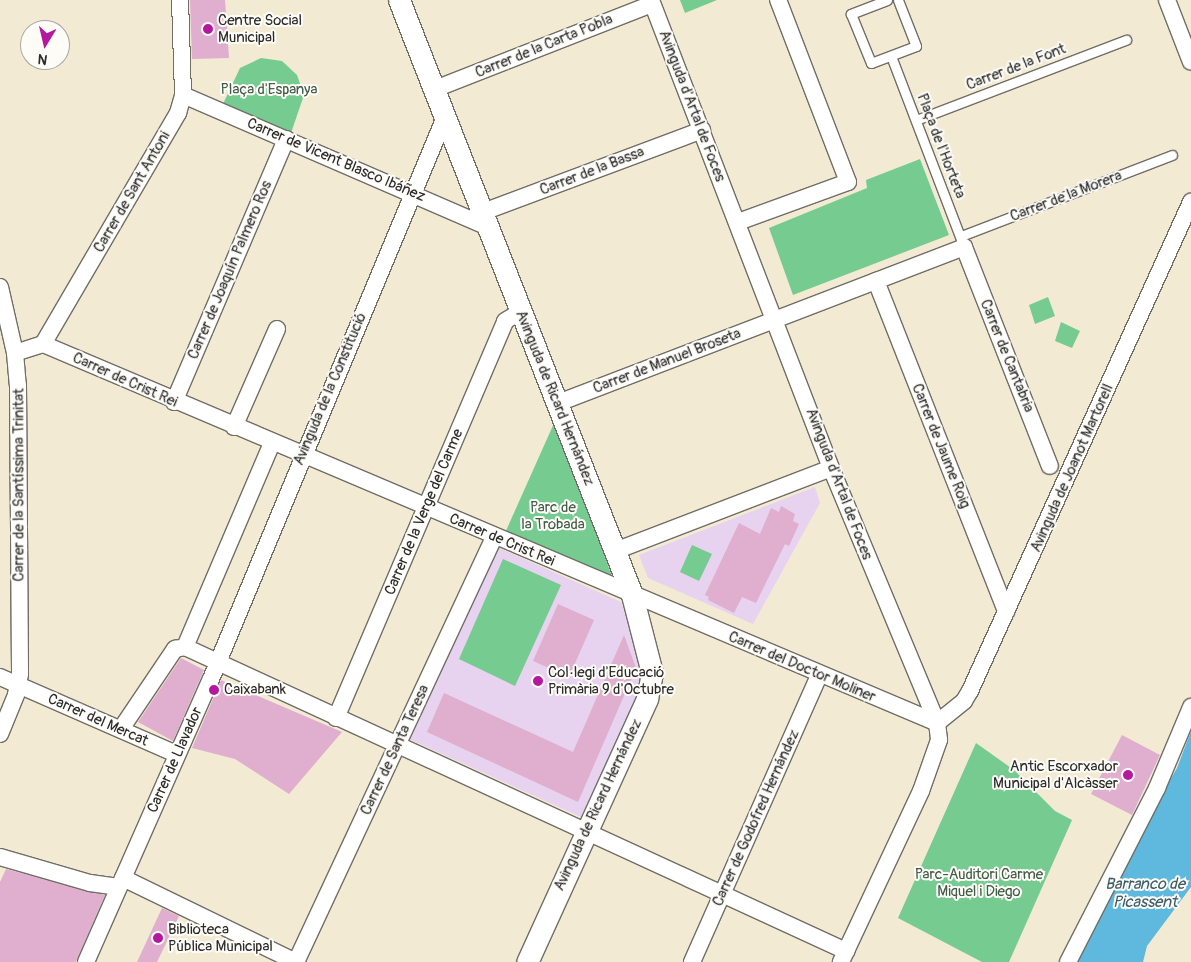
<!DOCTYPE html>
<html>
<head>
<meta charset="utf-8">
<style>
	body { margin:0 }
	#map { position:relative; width:1191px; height:962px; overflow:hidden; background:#f3ead4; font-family:Pangolin,sans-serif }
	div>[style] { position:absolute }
	.built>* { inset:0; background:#e7d2ef }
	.green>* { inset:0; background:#75cb90 }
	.water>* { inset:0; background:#5fb8dd }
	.building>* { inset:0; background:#e0aece }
	.roads { filter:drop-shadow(1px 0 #716e66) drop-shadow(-1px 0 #716e66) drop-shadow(0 1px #716e66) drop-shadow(0 -1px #716e66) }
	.service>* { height:9px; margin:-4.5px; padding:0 4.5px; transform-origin:4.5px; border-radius:4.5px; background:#fff }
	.minor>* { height:16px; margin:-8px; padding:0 8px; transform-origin:8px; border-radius:8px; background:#fff }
	.tertiary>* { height:21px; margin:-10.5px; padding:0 10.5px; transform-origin:10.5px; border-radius:10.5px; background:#fff }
	.dots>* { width:14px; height:14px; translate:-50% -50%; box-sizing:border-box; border:2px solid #fdfcf7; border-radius:50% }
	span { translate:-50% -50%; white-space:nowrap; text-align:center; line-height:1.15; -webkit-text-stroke:4px #fdfcf7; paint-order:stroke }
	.poi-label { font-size:15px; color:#2b2b2b }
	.left { translate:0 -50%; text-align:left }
	.right { translate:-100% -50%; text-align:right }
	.street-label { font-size:15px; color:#2b2b2b }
	.park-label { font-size:15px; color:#415b49 }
	.water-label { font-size:16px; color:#3d5c69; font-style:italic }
	.north { position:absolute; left:20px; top:20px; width:50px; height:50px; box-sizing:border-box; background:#fdfcf7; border:1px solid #a9a8a5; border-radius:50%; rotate:189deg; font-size:14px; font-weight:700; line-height:20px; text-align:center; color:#2b2b2b }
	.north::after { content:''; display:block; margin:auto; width:18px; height:22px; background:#b5179e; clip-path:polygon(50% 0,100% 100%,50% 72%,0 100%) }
</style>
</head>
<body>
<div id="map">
	<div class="built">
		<i style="clip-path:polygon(815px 487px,820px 503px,753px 624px,648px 578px,639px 555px)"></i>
		<i style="clip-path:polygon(497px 547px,621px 602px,639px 647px,641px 691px,581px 817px,409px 739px)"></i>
	</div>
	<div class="green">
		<i style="clip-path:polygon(680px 0,717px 0,685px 13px)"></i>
		<i style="clip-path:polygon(261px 58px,282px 61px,297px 75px,304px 95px,291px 133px,223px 104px,240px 68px)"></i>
		<i style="clip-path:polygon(920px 159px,949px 235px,793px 295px,769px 228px,867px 188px,866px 180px)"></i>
		<i style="clip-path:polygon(1048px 297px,1055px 316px,1035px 324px,1029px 305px)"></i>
		<i style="clip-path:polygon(1061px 322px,1080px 331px,1072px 348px,1055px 341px)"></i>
		<i style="clip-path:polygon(555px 421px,613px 579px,505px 533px)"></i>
		<i style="clip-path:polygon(692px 545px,712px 554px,699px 581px,680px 572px)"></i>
		<i style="clip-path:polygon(503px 559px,561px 585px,515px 686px,459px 659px)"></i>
		<i style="clip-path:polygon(976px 743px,1014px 770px,1055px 811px,1072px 820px,1009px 962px,982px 962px,898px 918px)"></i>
	</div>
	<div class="water">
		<i style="clip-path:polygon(1191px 731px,1191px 887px,1147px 946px,1143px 962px,1076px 962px,1131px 847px,1177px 768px)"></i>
	</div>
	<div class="building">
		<i style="clip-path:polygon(190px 0,225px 0,229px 58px,192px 59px)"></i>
		<i style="clip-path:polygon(781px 506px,795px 514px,793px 521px,799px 524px,789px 546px,785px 544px,756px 603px,742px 597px,734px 613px,708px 600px,709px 597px,705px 595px,739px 523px,760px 534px,771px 508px,779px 512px)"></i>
		<i style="clip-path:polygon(558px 604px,594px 620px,569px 677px,533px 661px)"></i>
		<i style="clip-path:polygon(624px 635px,636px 668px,578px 802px,427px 732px,444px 693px,573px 752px)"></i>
		<i style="clip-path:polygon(181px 658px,204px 670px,173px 741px,138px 722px)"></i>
		<i style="clip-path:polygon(221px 680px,342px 732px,289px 794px,235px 759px,192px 748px)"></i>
		<i style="clip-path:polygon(1122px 735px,1160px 755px,1132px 815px,1091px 794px)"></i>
		<i style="clip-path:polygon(6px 869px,105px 895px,76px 962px,0 962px,0 882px)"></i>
		<i style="clip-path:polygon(162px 908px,179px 916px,157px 962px,137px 962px)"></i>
	</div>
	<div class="roads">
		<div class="service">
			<i style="left:887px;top:0;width:39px;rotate:159deg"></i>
			<i style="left:851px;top:14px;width:53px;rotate:67.8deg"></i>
			<i style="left:871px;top:63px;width:48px;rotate:-20.7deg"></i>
			<i style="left:916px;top:46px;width:49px;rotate:-111.4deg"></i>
			<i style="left:891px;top:56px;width:199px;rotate:69.1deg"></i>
			<i style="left:916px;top:120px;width:225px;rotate:-20.9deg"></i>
			<i style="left:961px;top:236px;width:226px;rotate:-21deg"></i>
		</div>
		<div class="minor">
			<i style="left:651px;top:0;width:501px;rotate:68.96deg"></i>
			<i style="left:831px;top:468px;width:276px;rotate:67.4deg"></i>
			<i style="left:937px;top:723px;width:17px;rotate:83deg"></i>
			<i style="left:939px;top:740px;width:54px;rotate:109.4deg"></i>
			<i style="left:921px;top:791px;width:189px;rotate:115.1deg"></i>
			<i style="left:1167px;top:0;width:66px;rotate:68.8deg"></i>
			<i style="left:435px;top:89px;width:233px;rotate:-21.4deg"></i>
			<i style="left:183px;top:95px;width:332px;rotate:23.4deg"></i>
			<i style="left:483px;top:212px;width:234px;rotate:-20.5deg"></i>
			<i style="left:738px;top:222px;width:117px;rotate:-20deg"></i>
			<i style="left:848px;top:182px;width:195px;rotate:-111deg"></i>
			<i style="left:876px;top:281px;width:355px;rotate:68.5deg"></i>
			<i style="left:0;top:287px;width:68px;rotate:77.2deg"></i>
			<i style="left:15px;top:353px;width:32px;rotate:85deg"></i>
			<i style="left:18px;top:385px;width:289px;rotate:89.6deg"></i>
			<i style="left:20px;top:674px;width:21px;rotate:101deg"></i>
			<i style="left:16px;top:695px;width:42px;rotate:112.3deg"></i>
			<i style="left:43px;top:344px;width:971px;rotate:22.97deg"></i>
			<i style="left:15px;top:353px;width:29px;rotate:-18deg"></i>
			<i style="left:43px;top:344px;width:268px;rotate:-59.7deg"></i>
			<i style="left:178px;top:113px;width:19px;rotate:-74deg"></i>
			<i style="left:183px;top:95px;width:95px;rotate:-91.8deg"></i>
			<i style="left:174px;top:402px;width:286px;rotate:-66.9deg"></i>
			<i style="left:558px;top:403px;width:435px;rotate:-21deg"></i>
			<i style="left:964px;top:247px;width:235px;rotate:68.6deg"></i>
			<i style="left:234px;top:427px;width:107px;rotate:-66.3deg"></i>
			<i style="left:615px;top:551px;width:231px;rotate:-21deg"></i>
			<i style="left:185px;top:647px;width:222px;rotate:-66.9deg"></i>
			<i style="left:0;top:677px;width:192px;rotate:23.6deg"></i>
			<i style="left:336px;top:718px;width:431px;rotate:-66.9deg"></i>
			<i style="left:505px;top:321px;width:17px;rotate:-31deg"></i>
			<i style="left:937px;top:723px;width:35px;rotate:-39deg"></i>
			<i style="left:964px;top:701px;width:12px;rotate:-59deg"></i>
			<i style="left:970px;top:691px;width:537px;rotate:-65.68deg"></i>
			<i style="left:121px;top:729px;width:97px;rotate:-56deg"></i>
			<i style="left:175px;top:649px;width:10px;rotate:-11deg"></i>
			<i style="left:185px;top:647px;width:728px;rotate:24.7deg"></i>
			<i style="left:0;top:857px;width:94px;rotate:16.1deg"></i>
			<i style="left:90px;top:883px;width:29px;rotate:8deg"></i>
			<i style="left:123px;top:878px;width:192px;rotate:25.9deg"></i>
			<i style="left:86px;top:962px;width:309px;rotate:-66.2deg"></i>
			<i style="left:211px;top:679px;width:609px;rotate:-67.39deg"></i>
			<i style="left:296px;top:962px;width:468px;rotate:-65deg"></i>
			<i style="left:692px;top:962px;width:314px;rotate:-66.1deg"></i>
			<i style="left:1068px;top:962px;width:195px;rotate:-62.9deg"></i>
			<i style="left:1157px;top:788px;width:88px;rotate:-67.2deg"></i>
		</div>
		<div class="tertiary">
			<i style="left:399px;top:0;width:639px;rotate:68.61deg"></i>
			<i style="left:632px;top:595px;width:81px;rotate:75.6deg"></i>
			<i style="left:652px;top:673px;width:26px;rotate:101deg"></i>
			<i style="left:647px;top:699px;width:289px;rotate:114.5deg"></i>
		</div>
	</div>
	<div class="dots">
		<i style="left:208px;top:29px;background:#b5179e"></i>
		<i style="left:538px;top:681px;background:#b5179e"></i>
		<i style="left:214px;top:690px;background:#b5179e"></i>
		<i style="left:1128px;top:775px;background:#b5179e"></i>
		<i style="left:158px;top:938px;background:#b5179e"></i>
	</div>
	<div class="poi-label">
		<span class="left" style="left:218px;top:29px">Centre Social<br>Municipal</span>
		<span class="left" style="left:548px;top:681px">Col·legi d'Educació<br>Primària 9 d'Octubre</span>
		<span class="left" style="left:224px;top:690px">Caixabank</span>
		<span class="right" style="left:1118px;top:775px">Antic Escorxador<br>Municipal d'Alcàsser</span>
		<span class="left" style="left:168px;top:938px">Biblioteca<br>Pública Municipal</span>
	</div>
	<div class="street-label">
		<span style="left:544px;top:46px;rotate:-22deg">Carrer de la Carta Pobla</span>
		<span style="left:1016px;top:67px;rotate:-21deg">Carrer de la Font</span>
		<span style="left:692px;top:106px;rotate:69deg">Avinguda d'Artal de Foces</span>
		<span style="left:941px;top:146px;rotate:69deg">Plaça de l'Horteta</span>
		<span style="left:336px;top:160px;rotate:23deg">Carrer de Vicent Blasco Ibáñez</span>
		<span style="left:592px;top:171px;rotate:-21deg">Carrer de la Bassa</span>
		<span style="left:132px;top:192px;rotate:-60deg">Carrer de Sant Antoni</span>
		<span style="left:1066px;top:196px;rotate:-21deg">Carrer de la Morera</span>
		<span style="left:230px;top:270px;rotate:-67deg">Carrer de Joaquín Palmero Ros</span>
		<span style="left:1007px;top:356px;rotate:68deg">Carrer de Cantabria</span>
		<span style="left:667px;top:361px;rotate:-21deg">Carrer de Manuel Broseta</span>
		<span style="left:125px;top:380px;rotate:24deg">Carrer de Crist Rei</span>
		<span style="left:330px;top:389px;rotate:-67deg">Avinguda de la Constitució</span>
		<span style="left:555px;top:398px;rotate:68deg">Avinguda de Ricard Hernández</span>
		<span style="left:941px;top:446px;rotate:68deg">Carrer de Jaume Roig</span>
		<span style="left:1072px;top:468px;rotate:-66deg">Avinguda de Joanot Martorell</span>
		<span style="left:839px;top:484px;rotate:69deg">Avinguda d'Artal de Foces</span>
		<span style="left:19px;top:485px;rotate:-90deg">Carrer de la Santíssima Trinitat</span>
		<span style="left:424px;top:512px;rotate:-67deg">Carrer de la Verge del Carme</span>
		<span style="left:502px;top:540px;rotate:23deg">Carrer de Crist Rei</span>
		<span style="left:802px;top:667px;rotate:23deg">Carrer del Doctor Moliner</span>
		<span style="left:98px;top:720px;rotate:24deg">Carrer del Mercat</span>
		<span style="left:395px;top:750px;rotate:-65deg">Carrer de Santa Teresa</span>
		<span style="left:175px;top:760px;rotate:-66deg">Carrer de Llavador</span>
		<span style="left:598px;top:805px;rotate:-65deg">Avinguda de Ricard Hernández</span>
		<span style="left:756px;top:818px;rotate:-66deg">Carrer de Godofred Hernández</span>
	</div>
	<div class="park-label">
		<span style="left:269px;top:90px">Plaça d'Espanya</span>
		<span style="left:553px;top:516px">Parc de<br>la Trobada</span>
		<span style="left:979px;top:883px">Parc-Auditori Carme<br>Miquel i Diego</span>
	</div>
	<div class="water-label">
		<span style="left:1145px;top:893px">Barranco de<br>Picassent</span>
	</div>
	<div class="north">N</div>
</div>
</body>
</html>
